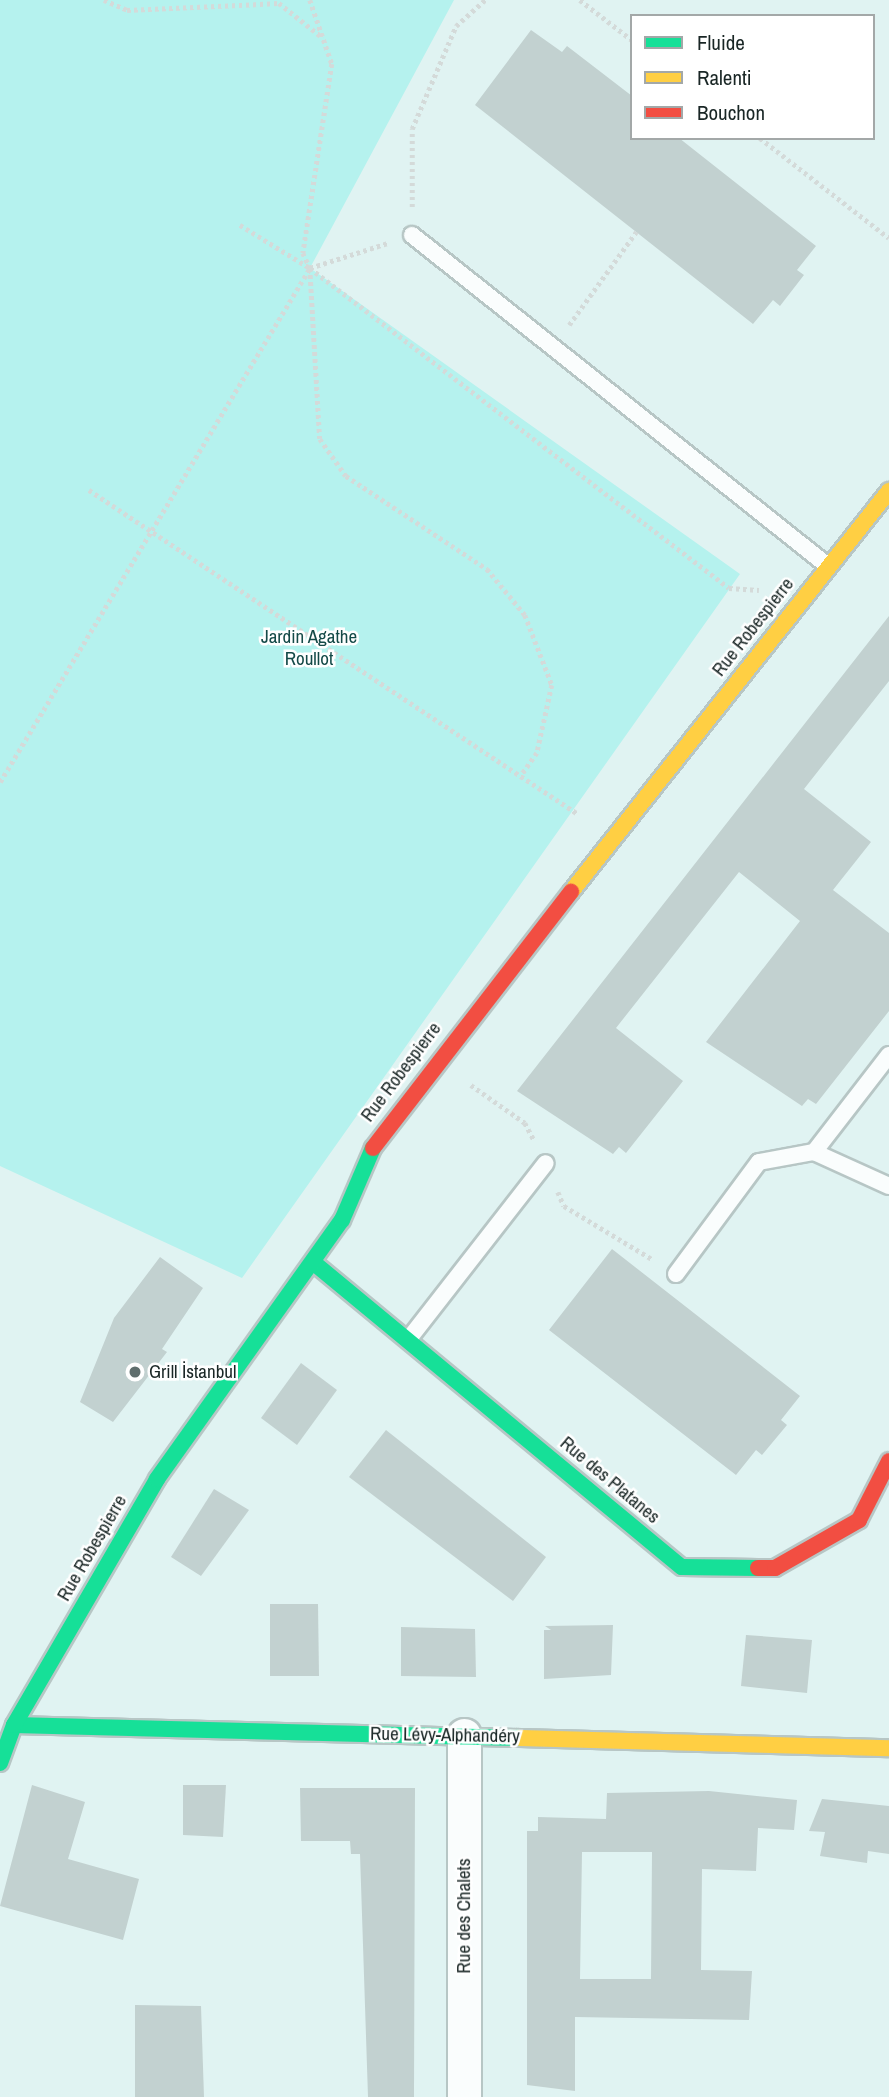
<!DOCTYPE html>
<html>
<head>
<meta charset="utf-8">
<style>
	body { margin:0 }
	#map { position:relative; width:889px; height:2097px; overflow:hidden; background:#e0f3f2; font-family:"Archivo Narrow",sans-serif }
	div>[style] { position:absolute }
	.green>* { inset:0; background:#b5f2ee }
	.building>* { inset:0; background:#c2d1d0 }
	.path>* { height:4.5px; margin-top:-2.25px; transform-origin:0; background:repeating-linear-gradient(90deg,#d4dad9 0 3.5px,transparent 0 7px) }
	.roads { filter:drop-shadow(2px 0 #b7c6c5) drop-shadow(-2px 0 #b7c6c5) drop-shadow(0 2px #b7c6c5) drop-shadow(0 -2px #b7c6c5) }
	.lane>* { height:16px; margin:-8px; padding:0 8px; transform-origin:8px; border-radius:8px; background:#fafdfd }
	.street>* { height:33px; margin:-16.5px; padding:0 16.5px; transform-origin:16.5px; border-radius:16.5px; background:#fafdfd }
	.fast>* { height:16px; margin:-8px; padding:0 8px; transform-origin:8px; border-radius:8px; background:#16e098 }
	.slow>* { height:16px; margin:-8px; padding:0 8px; transform-origin:8px; border-radius:8px; background:#ffcf43 }
	.jam>* { height:16px; margin:-8px; padding:0 8px; transform-origin:8px; border-radius:8px; background:#f24e42 }
	.dots>* { width:19px; height:19px; translate:-50% -50%; box-sizing:border-box; border:4px solid #fff; border-radius:50% }
	span { translate:-50% -50%; white-space:nowrap; text-align:center; line-height:1.15; -webkit-text-stroke:5px #fff; paint-order:stroke }
	.street-label { font-size:19px; color:#192625 }
	.park-label { font-size:19px; color:#144a48 }
	.poi-label { font-size:19px; color:#192625 }
	.left { translate:0 -50%; text-align:left }
	.legend { position:absolute; left:630px; top:14px; width:245px; height:126px; box-sizing:border-box; background:#fff; border:2px solid #a3a8a8; margin:0; padding:9px 12px; list-style:none; font-size:21px; color:#192625 }
	.legend li { display:flex; align-items:center; gap:14px; height:35px }
	.legend b { width:35px; border:2px solid #a3a8a8 }
</style>
</head>
<body>
<div id="map">
	<div class="green">
		<i style="clip-path:polygon(0 0,454px 0,310px 268px,740px 574px,242px 1278px,0 1166px)"></i>
	</div>
	<div class="building">
		<i style="clip-path:polygon(531px 30px,562px 52px,567px 46px,632px 96px,632px 138px,679px 138px,816px 246px,797px 270px,804px 275px,780px 306px,773px 300px,753px 324px,475px 105px)"></i>
		<i style="clip-path:polygon(889px 616px,889px 681px,804px 789px,871px 842px,833px 890px,889px 933px,889px 1011px,816px 1104px,808px 1099px,802px 1106px,706px 1042px,800px 921px,739px 872px,616px 1028px,683px 1081px,626px 1153px,619px 1147px,613px 1154px,517px 1091px)"></i>
		<i style="clip-path:polygon(612px 1249px,800px 1396px,781px 1420px,787px 1425px,762px 1455px,756px 1450px,736px 1475px,549px 1330px)"></i>
		<i style="clip-path:polygon(160px 1257px,203px 1288px,162px 1349px,167px 1352px,113px 1422px,80px 1402px,114px 1318px)"></i>
		<i style="clip-path:polygon(301px 1363px,337px 1390px,297px 1445px,261px 1418px)"></i>
		<i style="clip-path:polygon(386px 1430px,546px 1557px,513px 1601px,349px 1477px)"></i>
		<i style="clip-path:polygon(214px 1489px,249px 1510px,201px 1576px,171px 1557px)"></i>
		<i style="clip-path:polygon(270px 1604px,318px 1604px,319px 1676px,270px 1676px)"></i>
		<i style="clip-path:polygon(613px 1625px,611px 1675px,544px 1679px,544px 1630px,551px 1630px,545px 1626px)"></i>
		<i style="clip-path:polygon(401px 1627px,475px 1629px,476px 1677px,401px 1676px)"></i>
		<i style="clip-path:polygon(746px 1635px,812px 1640px,807px 1693px,741px 1686px)"></i>
		<i style="clip-path:polygon(32px 1785px,85px 1802px,68px 1859px,139px 1879px,123px 1940px,0 1906px)"></i>
		<i style="clip-path:polygon(183px 1785px,226px 1785px,223px 1837px,183px 1835px)"></i>
		<i style="clip-path:polygon(300px 1788px,415px 1788px,414px 2097px,368px 2097px,360px 1854px,351px 1854px,350px 1841px,301px 1841px)"></i>
		<i style="clip-path:polygon(evenodd,709px 1791px,797px 1800px,794px 1830px,758px 1828px,756px 1871px,702px 1869px,701px 1970px,752px 1971px,749px 2020px,575px 2017px,575px 2091px,527px 2085px,527px 1831px,538px 1831px,538px 1817px,606px 1819px,607px 1793px,709px 1791px,582px 1852px,652px 1852px,651px 1979px,580px 1979px,582px 1852px)"></i>
		<i style="clip-path:polygon(822px 1799px,889px 1806px,889px 1854px,868px 1851px,867px 1863px,820px 1856px,825px 1832px,809px 1831px)"></i>
		<i style="clip-path:polygon(135px 2005px,201px 2006px,204px 2097px,135px 2097px)"></i>
	</div>
	<div class="path">
		<i style="left:104px;top:0;width:25px;rotate:23deg"></i>
		<i style="left:127px;top:10px;width:152px;rotate:-2.6deg"></i>
		<i style="left:279px;top:3px;width:56px;rotate:38.5deg"></i>
		<i style="left:310px;top:0;width:68px;rotate:71deg"></i>
		<i style="left:332px;top:64px;width:191px;rotate:98.7deg"></i>
		<i style="left:303px;top:253px;width:17px;rotate:65deg"></i>
		<i style="left:310px;top:268px;width:171px;rotate:86.7deg"></i>
		<i style="left:320px;top:439px;width:45px;rotate:54.9deg"></i>
		<i style="left:346px;top:476px;width:169px;rotate:33.4deg"></i>
		<i style="left:487px;top:569px;width:60px;rotate:50.4deg"></i>
		<i style="left:525px;top:615px;width:75px;rotate:68.9deg"></i>
		<i style="left:552px;top:685px;width:70px;rotate:102.4deg"></i>
		<i style="left:537px;top:753px;width:28px;rotate:125deg"></i>
		<i style="left:580px;top:0;width:66px;rotate:37.6deg"></i>
		<i style="left:760px;top:138px;width:163px;rotate:37.8deg"></i>
		<i style="left:412px;top:207px;width:78px;rotate:-90deg"></i>
		<i style="left:412px;top:129px;width:112px;rotate:-66.9deg"></i>
		<i style="left:456px;top:26px;width:39px;rotate:-42deg"></i>
		<i style="left:240px;top:225px;width:82px;rotate:31.6deg"></i>
		<i style="left:310px;top:268px;width:527px;rotate:37.37deg"></i>
		<i style="left:729px;top:588px;width:30px;rotate:4deg"></i>
		<i style="left:569px;top:325px;width:115px;rotate:-54.2deg"></i>
		<i style="left:89px;top:490px;width:587px;rotate:33.53deg"></i>
		<i style="left:0;top:782px;width:600px;rotate:-58.91deg"></i>
		<i style="left:310px;top:268px;width:82px;rotate:-17.8deg"></i>
		<i style="left:471px;top:1085px;width:66px;rotate:35.1deg"></i>
		<i style="left:525px;top:1123px;width:19px;rotate:62deg"></i>
		<i style="left:558px;top:1192px;width:15px;rotate:67deg"></i>
		<i style="left:564px;top:1206px;width:103px;rotate:31.1deg"></i>
	</div>
	<div class="roads">
		<div class="lane">
			<i style="left:412px;top:235px;width:532px;rotate:38.51deg"></i>
			<i style="left:889px;top:1055px;width:123px;rotate:127.7deg"></i>
			<i style="left:814px;top:1152px;width:82px;rotate:24.4deg"></i>
			<i style="left:676px;top:1274px;width:139px;rotate:-53.5deg"></i>
			<i style="left:759px;top:1162px;width:56px;rotate:-10.3deg"></i>
			<i style="left:408px;top:1340px;width:224px;rotate:-52.1deg"></i>
		</div>
		<div class="street">
			<i style="left:464px;top:1735px;width:362px;rotate:90deg"></i>
		</div>
		<div class="fast">
			<i style="left:314px;top:1263px;width:477px;rotate:39.6deg"></i>
			<i style="left:682px;top:1567px;width:76px;rotate:0.8deg"></i>
			<i style="left:14px;top:1725px;width:506px;rotate:1.47deg"></i>
			<i style="left:0;top:1763px;width:40px;rotate:-69.8deg"></i>
			<i style="left:14px;top:1725px;width:285px;rotate:-59.8deg"></i>
			<i style="left:157px;top:1479px;width:318px;rotate:-54.5deg"></i>
			<i style="left:342px;top:1220px;width:78px;rotate:-66.7deg"></i>
		</div>
		<div class="slow">
			<i style="left:571px;top:892px;width:512px;rotate:-51.58deg"></i>
			<i style="left:520px;top:1738px;width:369px;rotate:1.6deg"></i>
		</div>
		<div class="jam">
			<i style="left:373px;top:1148px;width:324px;rotate:-52.3deg"></i>
			<i style="left:758px;top:1568px;width:17px"></i>
			<i style="left:775px;top:1568px;width:97px;rotate:-29.7deg"></i>
			<i style="left:859px;top:1520px;width:66px;rotate:-63deg"></i>
		</div>
	</div>
	<div class="dots">
		<i style="left:135px;top:1372px;background:#5f6e6d"></i>
	</div>
	<div class="street-label">
		<span style="left:753px;top:627px;rotate:-52deg">Rue Robespierre</span>
		<span style="left:401px;top:1072px;rotate:-53deg">Rue Robespierre</span>
		<span style="left:610px;top:1480px;rotate:40deg">Rue des Platanes</span>
		<span style="left:92px;top:1548px;rotate:-60deg">Rue Robespierre</span>
		<span style="left:445px;top:1735px;rotate:1deg">Rue Lévy-Alphandéry</span>
		<span style="left:464px;top:1916px;rotate:-90deg">Rue des Chalets</span>
	</div>
	<div class="park-label">
		<span style="left:309px;top:648px">Jardin Agathe<br>Roullot</span>
	</div>
	<div class="poi-label">
		<span class="left" style="left:149px;top:1372px">Grill İstanbul</span>
	</div>
	<ul class="legend">
	<li><b style="height:9px;background:#16e098"></b>Fluide</li>
	<li><b style="height:9px;background:#ffcf43"></b>Ralenti</li>
	<li><b style="height:9px;background:#f24e42"></b>Bouchon</li>
	</ul>
</div>
</body>
</html>
